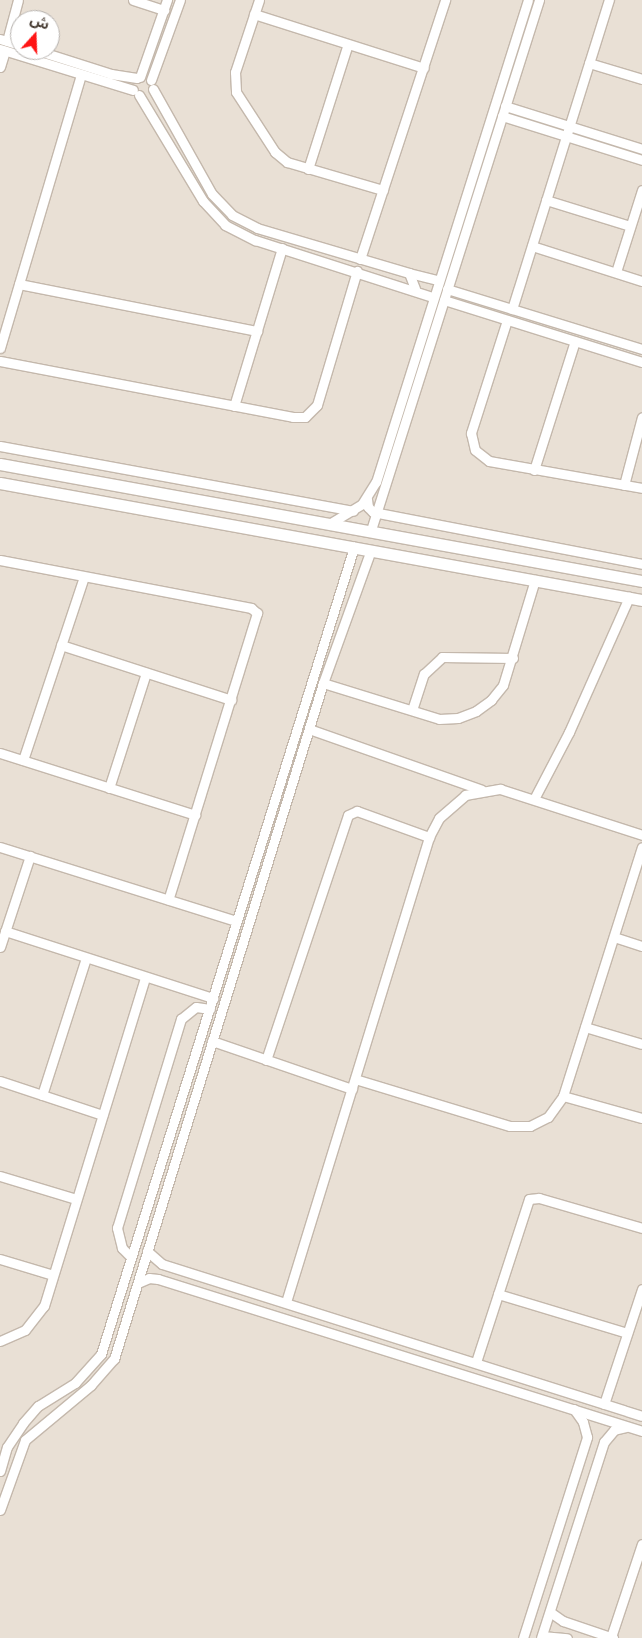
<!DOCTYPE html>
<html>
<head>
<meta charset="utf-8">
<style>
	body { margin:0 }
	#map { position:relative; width:642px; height:1638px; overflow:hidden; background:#f5efe7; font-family:Manrope,"Noto Sans Arabic",sans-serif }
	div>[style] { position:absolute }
	.residential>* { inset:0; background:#e9e0d5 }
	.roads { filter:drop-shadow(1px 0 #c4b8ac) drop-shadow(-1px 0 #c4b8ac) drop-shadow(0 1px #c4b8ac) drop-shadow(0 -1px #c4b8ac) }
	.minor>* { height:9px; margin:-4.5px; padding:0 4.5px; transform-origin:4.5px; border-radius:4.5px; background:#fff }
	.tertiary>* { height:11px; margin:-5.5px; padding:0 5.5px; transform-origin:5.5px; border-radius:5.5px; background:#fff }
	span { translate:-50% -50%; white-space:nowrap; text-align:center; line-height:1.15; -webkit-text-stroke:5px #fff; paint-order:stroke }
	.north { position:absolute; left:10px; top:10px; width:50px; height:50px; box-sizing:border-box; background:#fff; border:1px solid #b6b2ae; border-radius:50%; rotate:20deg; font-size:14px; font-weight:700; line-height:20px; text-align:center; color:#493e35 }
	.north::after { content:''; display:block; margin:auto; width:18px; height:22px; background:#ff1414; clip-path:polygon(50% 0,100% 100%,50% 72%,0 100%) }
</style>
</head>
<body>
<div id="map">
	<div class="residential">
		<i style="clip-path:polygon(evenodd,0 0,642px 0,642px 1638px,0 1638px,0 0,20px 20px,50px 20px,50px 50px,20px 50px,20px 20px)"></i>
	</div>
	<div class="roads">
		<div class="minor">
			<i style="left:133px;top:0;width:33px;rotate:18deg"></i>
			<i style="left:259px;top:0;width:76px;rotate:108.4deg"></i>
			<i style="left:235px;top:72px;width:20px;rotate:87deg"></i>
			<i style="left:236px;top:92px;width:72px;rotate:57deg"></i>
			<i style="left:275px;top:152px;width:16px;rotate:40deg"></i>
			<i style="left:287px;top:162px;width:100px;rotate:16.3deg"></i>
			<i style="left:254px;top:14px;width:178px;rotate:17.6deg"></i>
			<i style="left:0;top:39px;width:21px;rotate:17deg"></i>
			<i style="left:7px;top:41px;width:42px;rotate:-75deg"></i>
			<i style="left:0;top:49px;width:139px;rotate:17.1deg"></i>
			<i style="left:36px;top:50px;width:79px;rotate:17.7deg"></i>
			<i style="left:111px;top:74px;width:26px;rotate:9deg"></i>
			<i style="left:589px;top:63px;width:55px;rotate:16.8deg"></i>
			<i style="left:0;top:67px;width:17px;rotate:-73deg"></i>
			<i style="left:140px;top:77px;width:82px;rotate:-70.7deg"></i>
			<i style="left:151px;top:80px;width:85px;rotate:-70.1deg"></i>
			<i style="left:153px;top:89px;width:120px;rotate:60.7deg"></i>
			<i style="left:212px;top:194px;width:29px;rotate:46deg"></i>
			<i style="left:232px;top:215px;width:28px;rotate:27deg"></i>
			<i style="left:257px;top:228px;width:159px;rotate:16.5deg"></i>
			<i style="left:409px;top:273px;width:17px;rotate:69deg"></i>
			<i style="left:139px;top:95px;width:124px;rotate:58.9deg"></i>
			<i style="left:203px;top:201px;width:33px;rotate:47deg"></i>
			<i style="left:225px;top:225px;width:34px;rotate:27deg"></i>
			<i style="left:255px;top:240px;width:187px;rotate:17.8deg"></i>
			<i style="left:505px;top:106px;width:144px;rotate:17.4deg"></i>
			<i style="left:502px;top:116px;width:147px;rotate:17.4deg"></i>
			<i style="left:308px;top:169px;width:131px;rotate:-72.3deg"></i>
			<i style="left:546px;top:200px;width:88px;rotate:17.2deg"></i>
			<i style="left:532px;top:246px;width:115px;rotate:17.7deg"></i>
			<i style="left:360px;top:259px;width:273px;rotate:-71.8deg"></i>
			<i style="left:616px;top:272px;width:86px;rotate:-72.4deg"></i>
			<i style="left:409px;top:273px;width:30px;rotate:14deg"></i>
			<i style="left:19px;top:284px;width:243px;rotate:11.2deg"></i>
			<i style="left:447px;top:289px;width:204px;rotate:17.1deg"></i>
			<i style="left:444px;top:300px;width:207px;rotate:17.4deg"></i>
			<i style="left:512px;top:309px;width:324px;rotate:-72.6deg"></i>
			<i style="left:507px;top:320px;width:119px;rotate:107.7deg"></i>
			<i style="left:471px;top:433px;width:17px;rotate:77deg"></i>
			<i style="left:475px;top:450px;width:18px;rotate:38deg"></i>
			<i style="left:489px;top:461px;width:155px;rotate:10deg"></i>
			<i style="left:0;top:348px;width:285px;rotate:-73.5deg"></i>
			<i style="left:0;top:361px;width:298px;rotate:10.8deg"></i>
			<i style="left:293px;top:417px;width:12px"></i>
			<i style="left:305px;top:417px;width:17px;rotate:-45deg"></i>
			<i style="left:317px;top:405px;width:140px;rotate:-73.4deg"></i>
			<i style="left:234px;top:406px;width:165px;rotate:-73.1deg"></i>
			<i style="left:0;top:446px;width:359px;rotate:10.4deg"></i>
			<i style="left:534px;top:470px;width:135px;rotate:-72.4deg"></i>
			<i style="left:624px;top:485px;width:70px;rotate:-75.2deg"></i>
			<i style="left:367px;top:499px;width:8px;rotate:83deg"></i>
			<i style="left:368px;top:507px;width:7px;rotate:45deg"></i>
			<i style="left:373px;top:512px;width:274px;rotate:10.9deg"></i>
			<i style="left:329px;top:524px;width:39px;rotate:-31deg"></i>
			<i style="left:362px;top:504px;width:26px;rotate:-58deg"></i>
			<i style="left:376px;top:482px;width:505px;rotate:-72.5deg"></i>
			<i style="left:371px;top:530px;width:556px;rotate:-72.41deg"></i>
			<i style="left:0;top:560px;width:256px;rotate:10.8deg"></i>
			<i style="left:251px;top:608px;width:8px;rotate:40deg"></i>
			<i style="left:257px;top:613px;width:300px;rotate:107.2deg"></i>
			<i style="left:61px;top:645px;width:179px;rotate:17.9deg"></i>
			<i style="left:323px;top:683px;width:121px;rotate:17.2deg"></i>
			<i style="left:439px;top:719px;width:19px;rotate:-3deg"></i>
			<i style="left:458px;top:718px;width:19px;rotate:-21deg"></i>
			<i style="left:476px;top:711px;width:19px;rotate:-36deg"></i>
			<i style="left:491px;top:700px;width:19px;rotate:-51deg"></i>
			<i style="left:503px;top:685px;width:110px;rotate:-73.1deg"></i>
			<i style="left:412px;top:710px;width:38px;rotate:-72deg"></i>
			<i style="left:424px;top:674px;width:25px;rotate:-43deg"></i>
			<i style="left:442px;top:657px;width:71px;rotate:0.8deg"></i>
			<i style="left:309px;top:729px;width:183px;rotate:19.4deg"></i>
			<i style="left:0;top:753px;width:205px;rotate:17.6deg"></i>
			<i style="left:23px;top:760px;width:193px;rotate:-71.6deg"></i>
			<i style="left:109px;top:788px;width:121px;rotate:-72.2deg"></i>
			<i style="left:534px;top:799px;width:76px;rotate:-62.4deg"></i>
			<i style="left:569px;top:732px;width:148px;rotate:-66deg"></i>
			<i style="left:0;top:847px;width:247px;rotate:17.4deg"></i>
			<i style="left:5px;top:931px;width:219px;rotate:17.9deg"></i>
			<i style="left:614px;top:937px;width:29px;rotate:18deg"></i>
			<i style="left:0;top:947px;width:96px;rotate:-71.8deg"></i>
			<i style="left:585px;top:1027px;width:59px;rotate:16.6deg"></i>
			<i style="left:212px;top:1041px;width:148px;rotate:18.9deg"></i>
			<i style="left:266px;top:1060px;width:258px;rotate:-71.5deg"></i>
			<i style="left:348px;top:815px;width:10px;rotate:-24deg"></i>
			<i style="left:357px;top:811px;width:77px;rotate:19.9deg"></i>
			<i style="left:355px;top:1079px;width:162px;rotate:16.9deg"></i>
			<i style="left:510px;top:1126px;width:20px"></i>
			<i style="left:530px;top:1126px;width:20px;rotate:-27deg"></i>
			<i style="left:548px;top:1117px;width:26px;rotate:-54deg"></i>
			<i style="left:563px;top:1096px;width:261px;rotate:-72.4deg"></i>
			<i style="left:0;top:1081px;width:108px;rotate:18.4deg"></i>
			<i style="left:42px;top:1095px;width:144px;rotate:-72.2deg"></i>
			<i style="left:563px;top:1096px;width:82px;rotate:15.6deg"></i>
			<i style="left:0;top:1176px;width:79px;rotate:16.8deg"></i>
			<i style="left:147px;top:1251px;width:20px;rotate:41deg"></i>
			<i style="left:162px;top:1264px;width:503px;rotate:17.57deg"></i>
			<i style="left:131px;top:1257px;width:13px;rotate:-135deg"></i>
			<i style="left:122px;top:1248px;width:21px;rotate:-104deg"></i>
			<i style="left:117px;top:1228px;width:219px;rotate:-73deg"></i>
			<i style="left:181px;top:1019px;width:19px;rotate:-39deg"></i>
			<i style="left:196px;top:1007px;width:14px;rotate:8deg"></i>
			<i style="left:0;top:1259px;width:55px;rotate:16.8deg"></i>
			<i style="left:138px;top:1283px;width:12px;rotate:-24deg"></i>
			<i style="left:149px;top:1278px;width:9px;rotate:6deg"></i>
			<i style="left:158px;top:1279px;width:507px;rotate:17.43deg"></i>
			<i style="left:498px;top:1294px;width:135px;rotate:16.8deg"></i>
			<i style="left:286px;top:1302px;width:486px;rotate:-72.9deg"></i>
			<i style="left:429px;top:837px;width:21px;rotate:-62deg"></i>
			<i style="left:439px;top:818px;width:35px;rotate:-41deg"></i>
			<i style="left:465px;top:795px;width:36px;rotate:-10deg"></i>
			<i style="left:500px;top:789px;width:149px;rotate:17.9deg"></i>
			<i style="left:0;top:1341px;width:27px;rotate:-24deg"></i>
			<i style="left:25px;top:1330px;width:31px;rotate:-52deg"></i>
			<i style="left:44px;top:1306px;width:344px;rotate:-72.9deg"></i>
			<i style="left:476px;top:1362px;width:171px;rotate:-72deg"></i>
			<i style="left:529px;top:1199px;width:10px;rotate:-6deg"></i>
			<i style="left:539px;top:1198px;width:107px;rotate:16.2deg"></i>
			<i style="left:604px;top:1404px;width:121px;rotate:-71.7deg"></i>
			<i style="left:0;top:1471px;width:25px;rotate:-74deg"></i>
			<i style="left:7px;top:1447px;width:29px;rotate:-56deg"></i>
			<i style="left:23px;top:1423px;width:23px;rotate:-49deg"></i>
			<i style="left:38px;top:1406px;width:44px;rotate:-31.9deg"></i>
			<i style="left:75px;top:1383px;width:39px;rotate:-48deg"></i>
			<i style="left:101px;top:1354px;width:846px;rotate:-72.59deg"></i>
			<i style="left:0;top:1510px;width:74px;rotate:-70.3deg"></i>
			<i style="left:25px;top:1440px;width:86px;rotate:-39.8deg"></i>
			<i style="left:91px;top:1385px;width:35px;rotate:-49deg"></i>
			<i style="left:114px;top:1359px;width:708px;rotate:-72.82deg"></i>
			<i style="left:323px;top:683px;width:141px;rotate:-70.2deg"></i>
			<i style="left:550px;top:1612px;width:16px;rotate:35deg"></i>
			<i style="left:563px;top:1621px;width:53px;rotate:18.8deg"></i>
			<i style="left:542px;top:1636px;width:25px;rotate:5deg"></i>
			<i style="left:611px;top:1637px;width:98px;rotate:-71.6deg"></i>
			<i style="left:523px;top:1638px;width:211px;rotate:-72.3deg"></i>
			<i style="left:587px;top:1437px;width:16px;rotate:-105deg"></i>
			<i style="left:583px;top:1422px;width:16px;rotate:-125deg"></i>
			<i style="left:541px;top:1638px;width:206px;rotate:-72.2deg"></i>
			<i style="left:604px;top:1442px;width:16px;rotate:-50deg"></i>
			<i style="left:614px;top:1430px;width:12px;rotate:-14deg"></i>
		</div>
		<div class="tertiary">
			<i style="left:0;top:464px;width:653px;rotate:10.33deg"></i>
			<i style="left:0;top:483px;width:653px;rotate:10.33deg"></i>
		</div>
	</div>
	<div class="north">ش</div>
</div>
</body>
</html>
